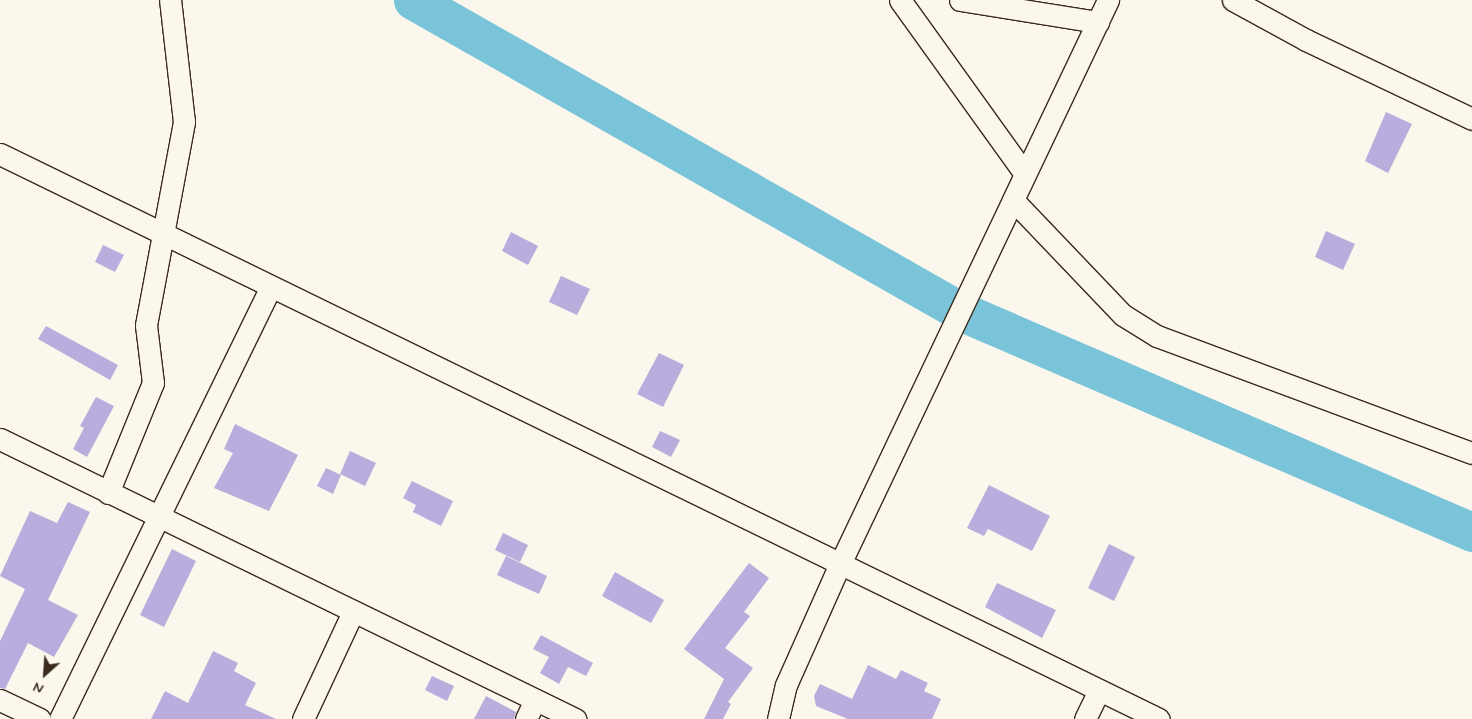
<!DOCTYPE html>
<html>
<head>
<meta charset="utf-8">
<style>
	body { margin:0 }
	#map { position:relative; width:1472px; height:719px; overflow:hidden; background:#fbf7ec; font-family:Mynerve,sans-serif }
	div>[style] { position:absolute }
	.river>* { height:39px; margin:-19.5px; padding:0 19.5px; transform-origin:19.5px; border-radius:19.5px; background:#7ac4da }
	.building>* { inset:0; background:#baacdc }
	.roads { filter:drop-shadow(1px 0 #3b2a1e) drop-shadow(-1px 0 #3b2a1e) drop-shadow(0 1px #3b2a1e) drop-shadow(0 -1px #3b2a1e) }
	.minor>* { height:21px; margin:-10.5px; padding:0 10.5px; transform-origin:10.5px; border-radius:10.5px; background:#fbf7ec }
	span { translate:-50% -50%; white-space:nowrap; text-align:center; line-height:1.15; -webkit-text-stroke:4px #fbf7ec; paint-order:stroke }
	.north { position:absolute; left:20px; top:649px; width:50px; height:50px; -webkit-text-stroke:4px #fbf7ec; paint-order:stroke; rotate:206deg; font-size:14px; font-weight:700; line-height:20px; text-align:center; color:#3b2a1e }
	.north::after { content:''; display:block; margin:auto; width:18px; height:22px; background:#3b2a1e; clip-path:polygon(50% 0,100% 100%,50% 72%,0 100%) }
</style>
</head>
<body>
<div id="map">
	<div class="river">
		<i style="left:413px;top:0;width:629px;rotate:29.62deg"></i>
		<i style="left:960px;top:311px;width:558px;rotate:23.35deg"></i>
	</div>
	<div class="building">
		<i style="clip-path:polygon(1386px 112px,1412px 124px,1388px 173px,1365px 161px)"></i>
		<i style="clip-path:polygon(1326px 231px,1355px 244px,1343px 270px,1315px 257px)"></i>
		<i style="clip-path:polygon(511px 232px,538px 246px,528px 265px,502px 251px)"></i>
		<i style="clip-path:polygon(103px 245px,124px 255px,115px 272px,95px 262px)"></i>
		<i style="clip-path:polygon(561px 276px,590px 289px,577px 315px,549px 302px)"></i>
		<i style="clip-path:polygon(46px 326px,118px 365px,110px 380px,38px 339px)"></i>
		<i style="clip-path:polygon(659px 353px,684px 365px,663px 407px,637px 394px)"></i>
		<i style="clip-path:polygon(96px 397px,114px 406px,87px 457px,73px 449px,84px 428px,80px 426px)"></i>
		<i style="clip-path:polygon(235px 424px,298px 455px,269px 511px,214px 488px,233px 453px,224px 449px)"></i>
		<i style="clip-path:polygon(660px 431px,680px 440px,671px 457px,652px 447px)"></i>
		<i style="clip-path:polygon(350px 451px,376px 463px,365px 486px,340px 474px)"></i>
		<i style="clip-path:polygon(326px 468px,341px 475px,333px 494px,317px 486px)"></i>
		<i style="clip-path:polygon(412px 481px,453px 501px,441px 526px,413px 512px,416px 505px,403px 498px)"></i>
		<i style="clip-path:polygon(989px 485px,1050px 516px,1032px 551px,988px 529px,984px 536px,967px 528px)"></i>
		<i style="clip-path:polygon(68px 502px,90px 512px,48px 600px,78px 615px,54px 657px,28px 643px,5px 689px,0 688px,0 641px,25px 589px,0 576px,30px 511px,57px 523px)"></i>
		<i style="clip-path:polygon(503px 533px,528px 545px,520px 562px,495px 550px)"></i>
		<i style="clip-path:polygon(1109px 544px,1135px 557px,1114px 601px,1088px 588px)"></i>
		<i style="clip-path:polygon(172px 549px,196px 561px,164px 627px,140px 615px)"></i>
		<i style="clip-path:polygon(506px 556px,547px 576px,539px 594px,497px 575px)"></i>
		<i style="clip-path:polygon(749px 563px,769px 578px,744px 612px,750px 616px,725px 648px,753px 668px,728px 702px,731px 704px,723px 719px,704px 719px,724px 679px,684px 649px)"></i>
		<i style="clip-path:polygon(615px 572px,664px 600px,651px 623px,602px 596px)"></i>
		<i style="clip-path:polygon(997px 583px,1056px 610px,1042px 638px,985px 607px)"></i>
		<i style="clip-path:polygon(541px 635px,593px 663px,586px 676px,568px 667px,559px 684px,540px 673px,549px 657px,533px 649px)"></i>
		<i style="clip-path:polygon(213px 651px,238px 663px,234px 671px,256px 683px,245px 705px,276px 719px,151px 719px,165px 691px,188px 703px)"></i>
		<i style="clip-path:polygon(868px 665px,896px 679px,901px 670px,928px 683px,924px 691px,941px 699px,932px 719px,848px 719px,816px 706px,814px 696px,820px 684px,852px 699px)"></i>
		<i style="clip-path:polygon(432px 676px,454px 686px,447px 701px,425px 690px)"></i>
		<i style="clip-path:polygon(486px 696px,516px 712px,514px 719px,474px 719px)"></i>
	</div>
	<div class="roads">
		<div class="minor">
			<i style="left:900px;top:0;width:214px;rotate:54.3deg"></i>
			<i style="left:960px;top:0;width:140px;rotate:9.1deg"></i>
			<i style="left:1233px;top:0;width:83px;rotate:28.7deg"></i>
			<i style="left:1306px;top:40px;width:184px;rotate:25.4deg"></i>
			<i style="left:0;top:154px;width:1289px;rotate:25.99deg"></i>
			<i style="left:1013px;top:200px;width:159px;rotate:46.3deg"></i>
			<i style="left:1123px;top:315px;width:40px;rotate:32deg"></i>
			<i style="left:1157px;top:336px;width:336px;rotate:20.4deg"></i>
			<i style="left:0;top:439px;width:640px;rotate:25.96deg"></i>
			<i style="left:108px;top:493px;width:119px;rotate:-67.8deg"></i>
			<i style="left:153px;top:383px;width:58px;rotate:-96.9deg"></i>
			<i style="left:146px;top:325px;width:207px;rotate:-79.4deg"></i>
			<i style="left:184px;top:122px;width:123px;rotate:-96.5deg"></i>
			<i style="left:0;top:700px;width:44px;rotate:25.4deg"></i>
			<i style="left:60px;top:719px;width:481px;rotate:-64deg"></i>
			<i style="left:303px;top:719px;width:118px;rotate:-65deg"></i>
			<i style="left:526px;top:719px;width:21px;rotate:-65deg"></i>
			<i style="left:778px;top:719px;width:35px;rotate:-77deg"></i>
			<i style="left:786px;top:685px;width:130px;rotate:-66deg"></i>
			<i style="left:839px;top:566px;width:627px;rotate:-64.58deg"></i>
			<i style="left:1085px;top:719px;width:32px;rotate:-64deg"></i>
		</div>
	</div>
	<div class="north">N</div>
</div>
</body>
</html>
